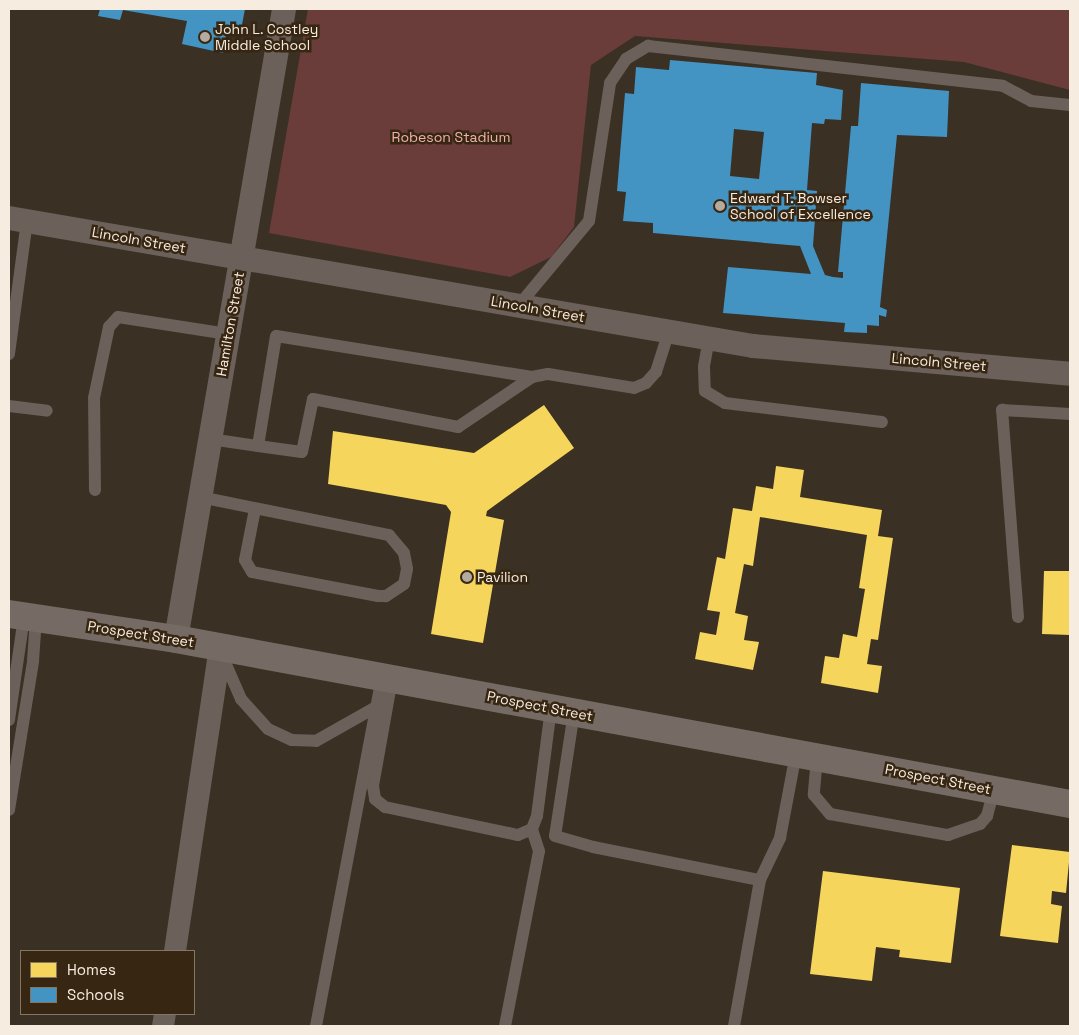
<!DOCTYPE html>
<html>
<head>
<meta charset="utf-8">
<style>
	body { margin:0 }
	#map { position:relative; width:1079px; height:1035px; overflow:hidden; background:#3a3024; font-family:"Space Grotesk",sans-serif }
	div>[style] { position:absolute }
	.green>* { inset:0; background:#6a3c3a }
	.homes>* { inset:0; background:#f6d55c }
	.schools>* { inset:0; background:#4393c3 }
	.lane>* { height:12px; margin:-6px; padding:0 6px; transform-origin:6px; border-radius:6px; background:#6b605a }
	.street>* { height:24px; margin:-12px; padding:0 12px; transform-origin:12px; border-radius:12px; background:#6b605a }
	.secondary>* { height:28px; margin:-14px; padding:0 14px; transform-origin:14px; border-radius:14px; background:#766b64 }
	.dots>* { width:14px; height:14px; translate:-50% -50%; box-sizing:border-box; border:2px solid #372712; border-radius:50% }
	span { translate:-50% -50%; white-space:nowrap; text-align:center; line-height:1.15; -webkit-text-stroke:5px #372712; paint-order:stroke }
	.poi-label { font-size:14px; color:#f7ece0 }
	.left { translate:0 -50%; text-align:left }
	.park-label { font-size:14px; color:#f2afad }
	.street-label { font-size:14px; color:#f7ece0 }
	.frame { position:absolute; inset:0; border:10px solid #f7ece0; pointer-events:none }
	.legend { position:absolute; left:20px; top:950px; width:175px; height:65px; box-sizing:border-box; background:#372712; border:1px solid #847664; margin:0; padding:6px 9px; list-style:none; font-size:15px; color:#f7ece0 }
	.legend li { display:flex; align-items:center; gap:10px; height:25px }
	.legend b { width:25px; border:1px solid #847664 }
</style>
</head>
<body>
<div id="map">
	<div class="green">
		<i style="clip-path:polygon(308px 9px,1070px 9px,1070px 90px,964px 62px,635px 36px,591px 65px,574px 227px,551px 257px,510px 277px,269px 233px)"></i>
	</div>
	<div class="homes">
		<i style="clip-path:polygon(544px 405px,574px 448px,487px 511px,486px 516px,504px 520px,483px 643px,431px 634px,451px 512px,446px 505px,328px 484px,333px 431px,474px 453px)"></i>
		<i style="clip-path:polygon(776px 466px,804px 470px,800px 497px,882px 510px,878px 536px,893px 538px,878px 640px,871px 639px,867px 664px,882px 666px,878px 693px,821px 683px,825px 656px,839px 658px,843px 634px,857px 637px,865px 589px,859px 588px,867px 535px,760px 517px,753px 566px,744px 564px,735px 613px,748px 616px,744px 640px,759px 642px,753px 670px,695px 659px,700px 632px,716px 635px,720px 612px,707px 610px,717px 557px,725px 559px,733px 508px,752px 511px,756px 486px,773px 489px)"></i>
		<i style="clip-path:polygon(1044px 571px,1070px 571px,1070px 635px,1042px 634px)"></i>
		<i style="clip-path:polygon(1012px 845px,1070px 852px,1066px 893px,1052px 891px,1051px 904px,1062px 906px,1058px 943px,1000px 936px)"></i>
		<i style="clip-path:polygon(823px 871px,960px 888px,951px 963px,899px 957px,900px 950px,876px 947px,872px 981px,810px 974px)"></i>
	</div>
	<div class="schools">
		<i style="clip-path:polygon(100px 9px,245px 9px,241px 30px,227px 28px,223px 53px,182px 44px,187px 21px,123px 10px,120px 20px,98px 16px)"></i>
		<i style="clip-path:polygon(evenodd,670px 60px,817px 73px,816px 85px,843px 90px,841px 120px,825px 119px,824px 124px,812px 123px,807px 190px,817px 191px,813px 246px,825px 275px,833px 277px,843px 278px,843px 272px,838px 272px,851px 126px,858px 126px,861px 83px,949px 91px,947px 137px,897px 135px,880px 307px,887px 310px,886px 317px,879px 315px,879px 326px,867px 325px,867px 333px,844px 332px,845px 323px,723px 313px,728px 267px,811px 274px,800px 246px,653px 233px,653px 223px,623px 221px,626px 192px,617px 191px,625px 93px,634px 94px,636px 67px,669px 70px,670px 60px,734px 129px,764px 132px,759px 179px,730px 176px,734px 129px)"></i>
	</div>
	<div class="lane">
		<i style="left:519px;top:305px;width:109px;rotate:-50.2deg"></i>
		<i style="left:589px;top:221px;width:140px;rotate:-81.3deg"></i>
		<i style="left:610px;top:83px;width:29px;rotate:-56deg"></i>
		<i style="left:626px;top:59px;width:26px;rotate:-31deg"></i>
		<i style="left:648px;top:46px;width:357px;rotate:6.4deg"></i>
		<i style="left:1003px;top:86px;width:32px;rotate:28deg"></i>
		<i style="left:1031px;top:101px;width:39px;rotate:6deg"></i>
		<i style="left:709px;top:338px;width:29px;rotate:100deg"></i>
		<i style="left:704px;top:367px;width:24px;rotate:88deg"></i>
		<i style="left:705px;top:391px;width:23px;rotate:31deg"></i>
		<i style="left:725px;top:403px;width:158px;rotate:6.9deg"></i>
		<i style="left:9px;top:354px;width:134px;rotate:-82.3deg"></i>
		<i style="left:532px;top:377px;width:16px;rotate:-11deg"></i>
		<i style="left:548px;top:374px;width:87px;rotate:9.2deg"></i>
		<i style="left:634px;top:388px;width:13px;rotate:-23deg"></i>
		<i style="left:646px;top:383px;width:15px;rotate:-48deg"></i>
		<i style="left:656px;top:372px;width:43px;rotate:-72.4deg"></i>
		<i style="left:9px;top:406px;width:38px;rotate:7deg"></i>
		<i style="left:210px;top:439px;width:49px;rotate:8.3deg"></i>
		<i style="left:258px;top:446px;width:44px;rotate:7.8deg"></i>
		<i style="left:302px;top:452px;width:54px;rotate:-78.3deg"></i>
		<i style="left:313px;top:399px;width:148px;rotate:10.9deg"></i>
		<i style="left:458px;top:427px;width:89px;rotate:-34deg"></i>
		<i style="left:532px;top:377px;width:259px;rotate:-170.9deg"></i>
		<i style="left:276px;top:336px;width:111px;rotate:99.3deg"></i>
		<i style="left:95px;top:490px;width:92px;rotate:-90.6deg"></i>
		<i style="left:94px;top:398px;width:73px;rotate:-78.1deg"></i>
		<i style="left:109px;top:327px;width:13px;rotate:-48deg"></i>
		<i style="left:118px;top:317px;width:111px;rotate:8.8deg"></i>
		<i style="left:200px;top:497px;width:193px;rotate:11.4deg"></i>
		<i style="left:389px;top:535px;width:23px;rotate:50deg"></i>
		<i style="left:404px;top:553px;width:16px;rotate:79deg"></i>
		<i style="left:407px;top:569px;width:15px;rotate:101deg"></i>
		<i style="left:404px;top:584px;width:22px;rotate:146deg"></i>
		<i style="left:386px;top:596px;width:8px;rotate:180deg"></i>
		<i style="left:378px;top:596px;width:128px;rotate:-169.2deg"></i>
		<i style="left:252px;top:572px;width:14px;rotate:-120deg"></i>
		<i style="left:245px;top:560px;width:52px;rotate:-78.9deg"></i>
		<i style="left:1018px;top:617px;width:208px;rotate:-94.4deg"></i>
		<i style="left:1002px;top:410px;width:68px;rotate:3.4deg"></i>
		<i style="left:224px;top:660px;width:43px;rotate:66.4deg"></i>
		<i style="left:241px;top:699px;width:40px;rotate:48deg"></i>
		<i style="left:268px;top:729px;width:26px;rotate:25deg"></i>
		<i style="left:292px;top:740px;width:24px;rotate:2deg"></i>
		<i style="left:316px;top:741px;width:69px;rotate:-29.5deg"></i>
		<i style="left:392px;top:679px;width:109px;rotate:100.1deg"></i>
		<i style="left:373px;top:786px;width:13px;rotate:81deg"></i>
		<i style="left:375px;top:799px;width:13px;rotate:39deg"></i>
		<i style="left:385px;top:807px;width:136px;rotate:11.9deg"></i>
		<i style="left:518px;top:835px;width:15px;rotate:-23deg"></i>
		<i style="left:532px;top:829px;width:14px;rotate:-69deg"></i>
		<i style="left:537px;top:816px;width:109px;rotate:-82.6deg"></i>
		<i style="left:574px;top:712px;width:125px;rotate:98.7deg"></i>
		<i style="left:555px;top:836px;width:40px;rotate:16deg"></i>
		<i style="left:593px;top:847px;width:170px;rotate:11.2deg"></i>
		<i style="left:760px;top:880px;width:47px;rotate:-64.5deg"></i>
		<i style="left:780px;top:838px;width:86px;rotate:-79.3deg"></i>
		<i style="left:9px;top:720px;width:104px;rotate:-81.7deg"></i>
		<i style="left:817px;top:757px;width:38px;rotate:95deg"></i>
		<i style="left:814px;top:795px;width:25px;rotate:50deg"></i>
		<i style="left:830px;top:814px;width:120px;rotate:10.1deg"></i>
		<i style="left:948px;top:835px;width:34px;rotate:-19deg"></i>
		<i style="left:980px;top:824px;width:11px;rotate:-49deg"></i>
		<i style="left:987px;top:816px;width:27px;rotate:-75deg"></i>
		<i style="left:9px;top:810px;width:151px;rotate:-80.8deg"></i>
		<i style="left:33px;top:661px;width:43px;rotate:-86deg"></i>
		<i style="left:170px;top:951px;width:308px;rotate:-81.6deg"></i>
		<i style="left:180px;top:951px;width:306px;rotate:-81.4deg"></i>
		<i style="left:158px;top:1026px;width:12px;rotate:-81deg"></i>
		<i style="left:168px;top:1026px;width:12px;rotate:-81deg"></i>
		<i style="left:316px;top:1026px;width:355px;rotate:-79.3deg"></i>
		<i style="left:505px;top:1026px;width:178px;rotate:-79deg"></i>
		<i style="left:539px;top:851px;width:23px;rotate:-108deg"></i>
		<i style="left:734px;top:1026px;width:148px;rotate:-79.9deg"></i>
	</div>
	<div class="street">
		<i style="left:9px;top:218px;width:755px;rotate:9.76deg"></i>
		<i style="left:753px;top:346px;width:318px;rotate:5deg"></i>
		<i style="left:176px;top:639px;width:639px;rotate:-80.27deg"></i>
	</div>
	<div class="secondary">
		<i style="left:9px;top:614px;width:169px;rotate:8.5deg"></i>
		<i style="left:176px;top:639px;width:909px;rotate:10.46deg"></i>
	</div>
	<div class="dots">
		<i style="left:205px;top:37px;background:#b5aa9e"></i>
		<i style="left:720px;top:206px;background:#b5aa9e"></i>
		<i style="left:467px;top:577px;background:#b5aa9e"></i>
	</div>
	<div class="poi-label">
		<span class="left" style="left:215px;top:37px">John L. Costley<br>Middle School</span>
		<span class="left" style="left:730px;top:206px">Edward T. Bowser<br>School of Excellence</span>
		<span class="left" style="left:477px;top:577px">Pavilion</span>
	</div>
	<div class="park-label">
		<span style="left:451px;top:137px">Robeson Stadium</span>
	</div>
	<div class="street-label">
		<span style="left:139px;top:240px;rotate:10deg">Lincoln Street</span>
		<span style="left:538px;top:309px;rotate:10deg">Lincoln Street</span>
		<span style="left:230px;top:324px;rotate:-80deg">Hamilton Street</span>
		<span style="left:939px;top:362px;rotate:5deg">Lincoln Street</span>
		<span style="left:141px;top:634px;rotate:9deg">Prospect Street</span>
		<span style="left:540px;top:706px;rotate:11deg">Prospect Street</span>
		<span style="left:938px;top:779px;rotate:11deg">Prospect Street</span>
	</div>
	<div class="frame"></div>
	<ul class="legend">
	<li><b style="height:14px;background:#f6d55c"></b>Homes</li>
	<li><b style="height:14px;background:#4393c3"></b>Schools</li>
	</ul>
</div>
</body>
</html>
